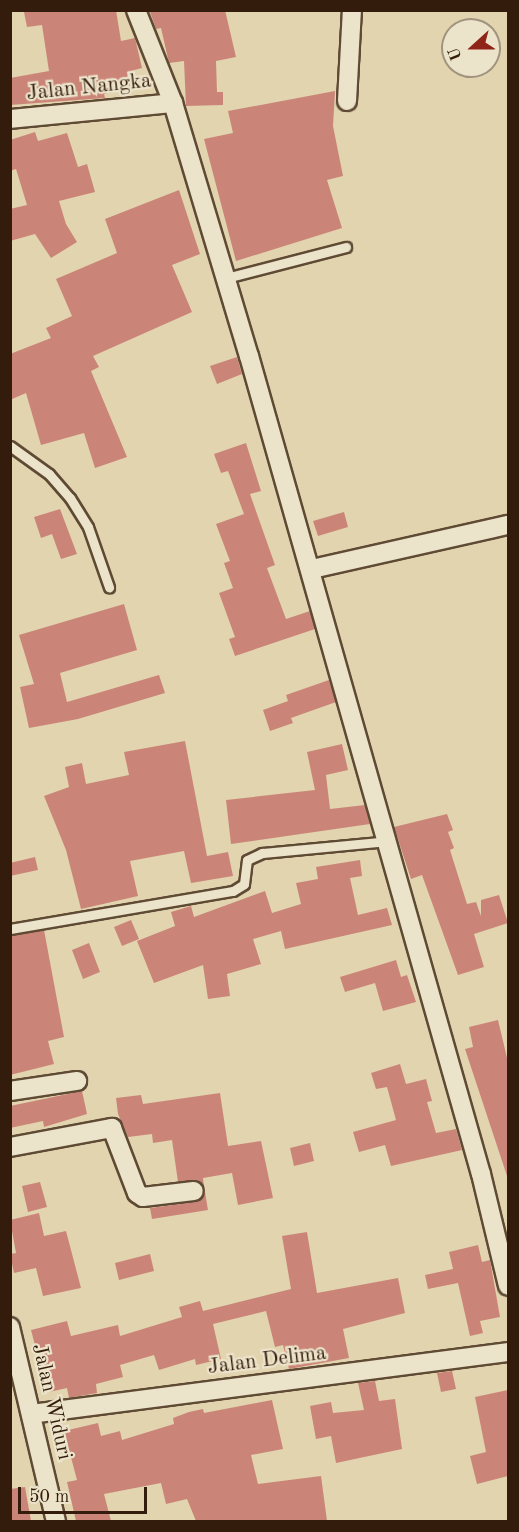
<!DOCTYPE html>
<html>
<head>
<meta charset="utf-8">
<style>
	body { margin:0 }
	#map { position:relative; width:519px; height:1532px; overflow:hidden; background:#e2d4af; font-family:"Old Standard TT",serif }
	div>[style] { position:absolute }
	.building>* { inset:0; background:#cb8578 }
	.roads { filter:drop-shadow(2px 0 #5f4a34) drop-shadow(-2px 0 #5f4a34) drop-shadow(0 2px #5f4a34) drop-shadow(0 -2px #5f4a34) }
	.service>* { height:9px; margin:-4.5px; padding:0 4.5px; transform-origin:4.5px; border-radius:4.5px; background:#ece3cb }
	.minor>* { height:18px; margin:-9px; padding:0 9px; transform-origin:9px; border-radius:9px; background:#ece3cb }
	span { translate:-50% -50%; white-space:nowrap; text-align:center; line-height:1.15; -webkit-text-stroke:4.5px #ece3cb; paint-order:stroke }
	.street-label { font-size:21px; color:#331c0b }
	.frame { position:absolute; inset:0; border:12px solid #331c0b; pointer-events:none }
	.north { position:absolute; left:441px; top:18px; width:60px; height:60px; box-sizing:border-box; background:#ece3cb; border:2px solid #a2937e; border-radius:50%; rotate:249deg; font-size:16px; font-weight:700; line-height:24px; text-align:center; color:#331c0b }
	.north::after { content:''; display:block; margin:auto; width:21px; height:27px; background:#8f2418; clip-path:polygon(50% 0,100% 100%,50% 72%,0 100%) }
	.scale { position:absolute; left:18px; top:1487px; width:129px; height:27px; box-sizing:border-box; border:3px solid #331c0b; border-top:0; padding-left:8px; font-size:18px; line-height:21px; white-space:nowrap; color:#331c0b; -webkit-text-stroke:4px #ece3cb; paint-order:stroke }
</style>
</head>
<body>
<div id="map">
	<div class="building">
		<i style="clip-path:polygon(116px 10px,121px 41px,135px 38px,142px 68px,127px 72px,131px 88px,104px 94px,105px 98px,10px 105px,10px 78px,49px 71px,42px 25px,27px 27px,24px 12px)"></i>
		<i style="clip-path:polygon(159px 10px,225px 10px,236px 57px,216px 61px,217px 92px,223px 92px,223px 105px,186px 106px,184px 61px,169px 63px,161px 28px,156px 29px,150px 12px)"></i>
		<i style="clip-path:polygon(335px 91px,333px 126px,343px 176px,327px 180px,342px 228px,236px 261px,204px 139px,233px 133px,228px 111px)"></i>
		<i style="clip-path:polygon(35px 132px,38px 141px,67px 133px,78px 167px,87px 164px,95px 192px,59px 201px,66px 224px,77px 242px,51px 258px,35px 234px,10px 241px,10px 209px,27px 205px,16px 169px,10px 171px,10px 140px)"></i>
		<i style="clip-path:polygon(179px 190px,200px 254px,172px 265px,192px 312px,93px 356px,99px 367px,91px 371px,127px 457px,95px 468px,84px 433px,41px 445px,26px 393px,10px 400px,10px 354px,51px 338px,46px 328px,72px 316px,56px 279px,117px 253px,105px 219px)"></i>
		<i style="clip-path:polygon(237px 357px,242px 374px,217px 384px,210px 366px)"></i>
		<i style="clip-path:polygon(246px 443px,261px 491px,250px 494px,275px 565px,267px 568px,286px 619px,310px 611px,315px 629px,235px 656px,229px 639px,235px 637px,219px 593px,233px 588px,224px 563px,230px 561px,216px 524px,244px 514px,228px 471px,221px 473px,214px 454px)"></i>
		<i style="clip-path:polygon(60px 509px,77px 554px,61px 559px,52px 534px,41px 538px,34px 517px)"></i>
		<i style="clip-path:polygon(344px 512px,348px 527px,318px 536px,313px 521px)"></i>
		<i style="clip-path:polygon(124px 604px,137px 650px,60px 673px,67px 702px,159px 675px,165px 693px,78px 719px,29px 728px,20px 687px,34px 684px,19px 635px)"></i>
		<i style="clip-path:polygon(329px 680px,336px 702px,291px 718px,293px 723px,270px 731px,263px 710px,288px 701px,286px 695px)"></i>
		<i style="clip-path:polygon(185px 741px,207px 856px,228px 852px,233px 876px,191px 883px,184px 851px,130px 861px,138px 896px,81px 909px,66px 850px,44px 796px,69px 787px,65px 767px,82px 763px,86px 784px,129px 775px,124px 752px)"></i>
		<i style="clip-path:polygon(342px 744px,348px 770px,326px 775px,330px 809px,365px 805px,370px 824px,231px 844px,226px 800px,315px 790px,307px 752px)"></i>
		<i style="clip-path:polygon(447px 814px,453px 830px,448px 832px,454px 848px,450px 850px,467px 904px,476px 902px,481px 916px,481px 900px,499px 895px,508px 923px,474px 934px,484px 967px,458px 975px,422px 875px,411px 879px,394px 827px)"></i>
		<i style="clip-path:polygon(35px 857px,38px 870px,10px 876px,10px 863px)"></i>
		<i style="clip-path:polygon(360px 860px,362px 876px,350px 878px,358px 915px,387px 908px,392px 925px,285px 949px,281px 931px,253px 939px,261px 964px,227px 974px,230px 996px,208px 999px,203px 965px,154px 983px,137px 941px,175px 926px,171px 912px,191px 906px,194px 917px,265px 891px,272px 913px,301px 904px,296px 883px,318px 879px,316px 867px)"></i>
		<i style="clip-path:polygon(131px 920px,139px 939px,122px 946px,114px 927px)"></i>
		<i style="clip-path:polygon(44px 930px,64px 1037px,48px 1041px,54px 1064px,10px 1075px,10px 936px)"></i>
		<i style="clip-path:polygon(89px 943px,100px 972px,83px 979px,72px 950px)"></i>
		<i style="clip-path:polygon(396px 960px,401px 977px,407px 975px,416px 1002px,383px 1011px,375px 983px,345px 992px,340px 977px)"></i>
		<i style="clip-path:polygon(498px 1020px,508px 1062px,507px 1176px,465px 1049px,473px 1047px,469px 1027px)"></i>
		<i style="clip-path:polygon(400px 1064px,406px 1084px,426px 1079px,432px 1101px,427px 1102px,436px 1133px,456px 1129px,462px 1150px,391px 1166px,385px 1145px,359px 1152px,353px 1132px,396px 1120px,387px 1087px,376px 1089px,371px 1073px)"></i>
		<i style="clip-path:polygon(82px 1091px,87px 1114px,44px 1127px,43px 1121px,10px 1128px,10px 1106px)"></i>
		<i style="clip-path:polygon(220px 1093px,228px 1146px,261px 1141px,273px 1198px,238px 1205px,232px 1173px,203px 1178px,204px 1187px,198px 1180px,178px 1182px,172px 1140px,153px 1143px,152px 1134px,128px 1137px,118px 1114px,116px 1098px,141px 1095px,143px 1104px)"></i>
		<i style="clip-path:polygon(310px 1143px,314px 1161px,294px 1166px,290px 1148px)"></i>
		<i style="clip-path:polygon(40px 1182px,47px 1207px,28px 1212px,22px 1186px)"></i>
		<i style="clip-path:polygon(205px 1192px,208px 1210px,152px 1219px,150px 1208px,196px 1202px)"></i>
		<i style="clip-path:polygon(39px 1213px,44px 1236px,66px 1231px,81px 1288px,43px 1296px,36px 1268px,14px 1273px,10px 1254px,16px 1253px,10px 1220px)"></i>
		<i style="clip-path:polygon(307px 1232px,317px 1293px,398px 1278px,405px 1313px,343px 1329px,349px 1358px,289px 1369px,283px 1345px,275px 1347px,266px 1311px,213px 1324px,221px 1359px,196px 1365px,195px 1359px,159px 1370px,154px 1355px,120px 1365px,123px 1377px,96px 1384px,97px 1393px,69px 1398px,67px 1388px,49px 1392px,40px 1348px,36px 1349px,31px 1330px,67px 1321px,71px 1336px,118px 1325px,120px 1336px,182px 1317px,179px 1307px,200px 1301px,203px 1311px,291px 1289px,282px 1236px)"></i>
		<i style="clip-path:polygon(478px 1245px,482px 1262px,490px 1260px,500px 1317px,480px 1321px,483px 1333px,470px 1336px,458px 1283px,428px 1289px,425px 1275px,453px 1269px,449px 1252px)"></i>
		<i style="clip-path:polygon(150px 1254px,154px 1271px,119px 1280px,115px 1263px)"></i>
		<i style="clip-path:polygon(452px 1371px,456px 1389px,441px 1392px,437px 1373px)"></i>
		<i style="clip-path:polygon(375px 1381px,379px 1401px,395px 1399px,402px 1449px,336px 1463px,331px 1436px,316px 1439px,310px 1406px,331px 1402px,333px 1413px,364px 1410px,358px 1383px)"></i>
		<i style="clip-path:polygon(508px 1390px,508px 1476px,477px 1484px,470px 1456px,486px 1452px,475px 1397px)"></i>
		<i style="clip-path:polygon(272px 1400px,283px 1449px,251px 1455px,258px 1484px,321px 1476px,327px 1521px,196px 1521px,187px 1499px,166px 1504px,161px 1483px,104px 1494px,111px 1521px,76px 1521px,67px 1482px,77px 1480px,64px 1431px,98px 1423px,101px 1436px,120px 1431px,122px 1440px,174px 1424px,173px 1418px,189px 1412px,203px 1409px,204px 1413px)"></i>
		<i style="clip-path:polygon(25px 1487px,31px 1521px,10px 1521px,10px 1489px)"></i>
	</div>
	<div class="roads">
		<div class="service">
			<i style="left:226px;top:278px;width:124px;rotate:-14.5deg"></i>
			<i style="left:10px;top:446px;width:48px;rotate:35.7deg"></i>
			<i style="left:49px;top:474px;width:32px;rotate:49deg"></i>
			<i style="left:70px;top:498px;width:34px;rotate:58deg"></i>
			<i style="left:88px;top:527px;width:64px;rotate:70.7deg"></i>
			<i style="left:10px;top:929px;width:226px;rotate:-9.7deg"></i>
			<i style="left:233px;top:891px;width:13px;rotate:-32deg"></i>
			<i style="left:244px;top:884px;width:24px;rotate:-83deg"></i>
			<i style="left:247px;top:860px;width:17px;rotate:-25deg"></i>
			<i style="left:262px;top:853px;width:127px;rotate:-5.4deg"></i>
		</div>
		<div class="minor">
			<i style="left:136px;top:10px;width:100px;rotate:68.3deg"></i>
			<i style="left:173px;top:103px;width:264px;rotate:73.3deg"></i>
			<i style="left:249px;top:356px;width:850px;rotate:74.17deg"></i>
			<i style="left:481px;top:1174px;width:115px;rotate:76.4deg"></i>
			<i style="left:347px;top:101px;width:91px;rotate:-86.9deg"></i>
			<i style="left:10px;top:119px;width:164px;rotate:-5.6deg"></i>
			<i style="left:312px;top:569px;width:201px;rotate:-12.7deg"></i>
			<i style="left:10px;top:1091px;width:68px;rotate:-8.5deg"></i>
			<i style="left:10px;top:1147px;width:104px;rotate:-10.6deg"></i>
			<i style="left:112px;top:1128px;width:70px;rotate:69deg"></i>
			<i style="left:137px;top:1193px;width:7px;rotate:34deg"></i>
			<i style="left:143px;top:1197px;width:51px;rotate:-6.7deg"></i>
			<i style="left:10px;top:1327px;width:200px;rotate:76.7deg"></i>
			<i style="left:31px;top:1414px;width:481px;rotate:-7.4deg"></i>
		</div>
	</div>
	<div class="street-label">
		<span style="left:89px;top:88px;rotate:-6deg">Jalan Nangka</span>
		<span style="left:267px;top:1361px;rotate:-7deg">Jalan Delima</span>
		<span style="left:51px;top:1402px;rotate:77deg">Jalan Widuri</span>
	</div>
	<div class="frame"></div>
	<div class="north">U</div>
	<div class="scale">50 m</div>
</div>
</body>
</html>
